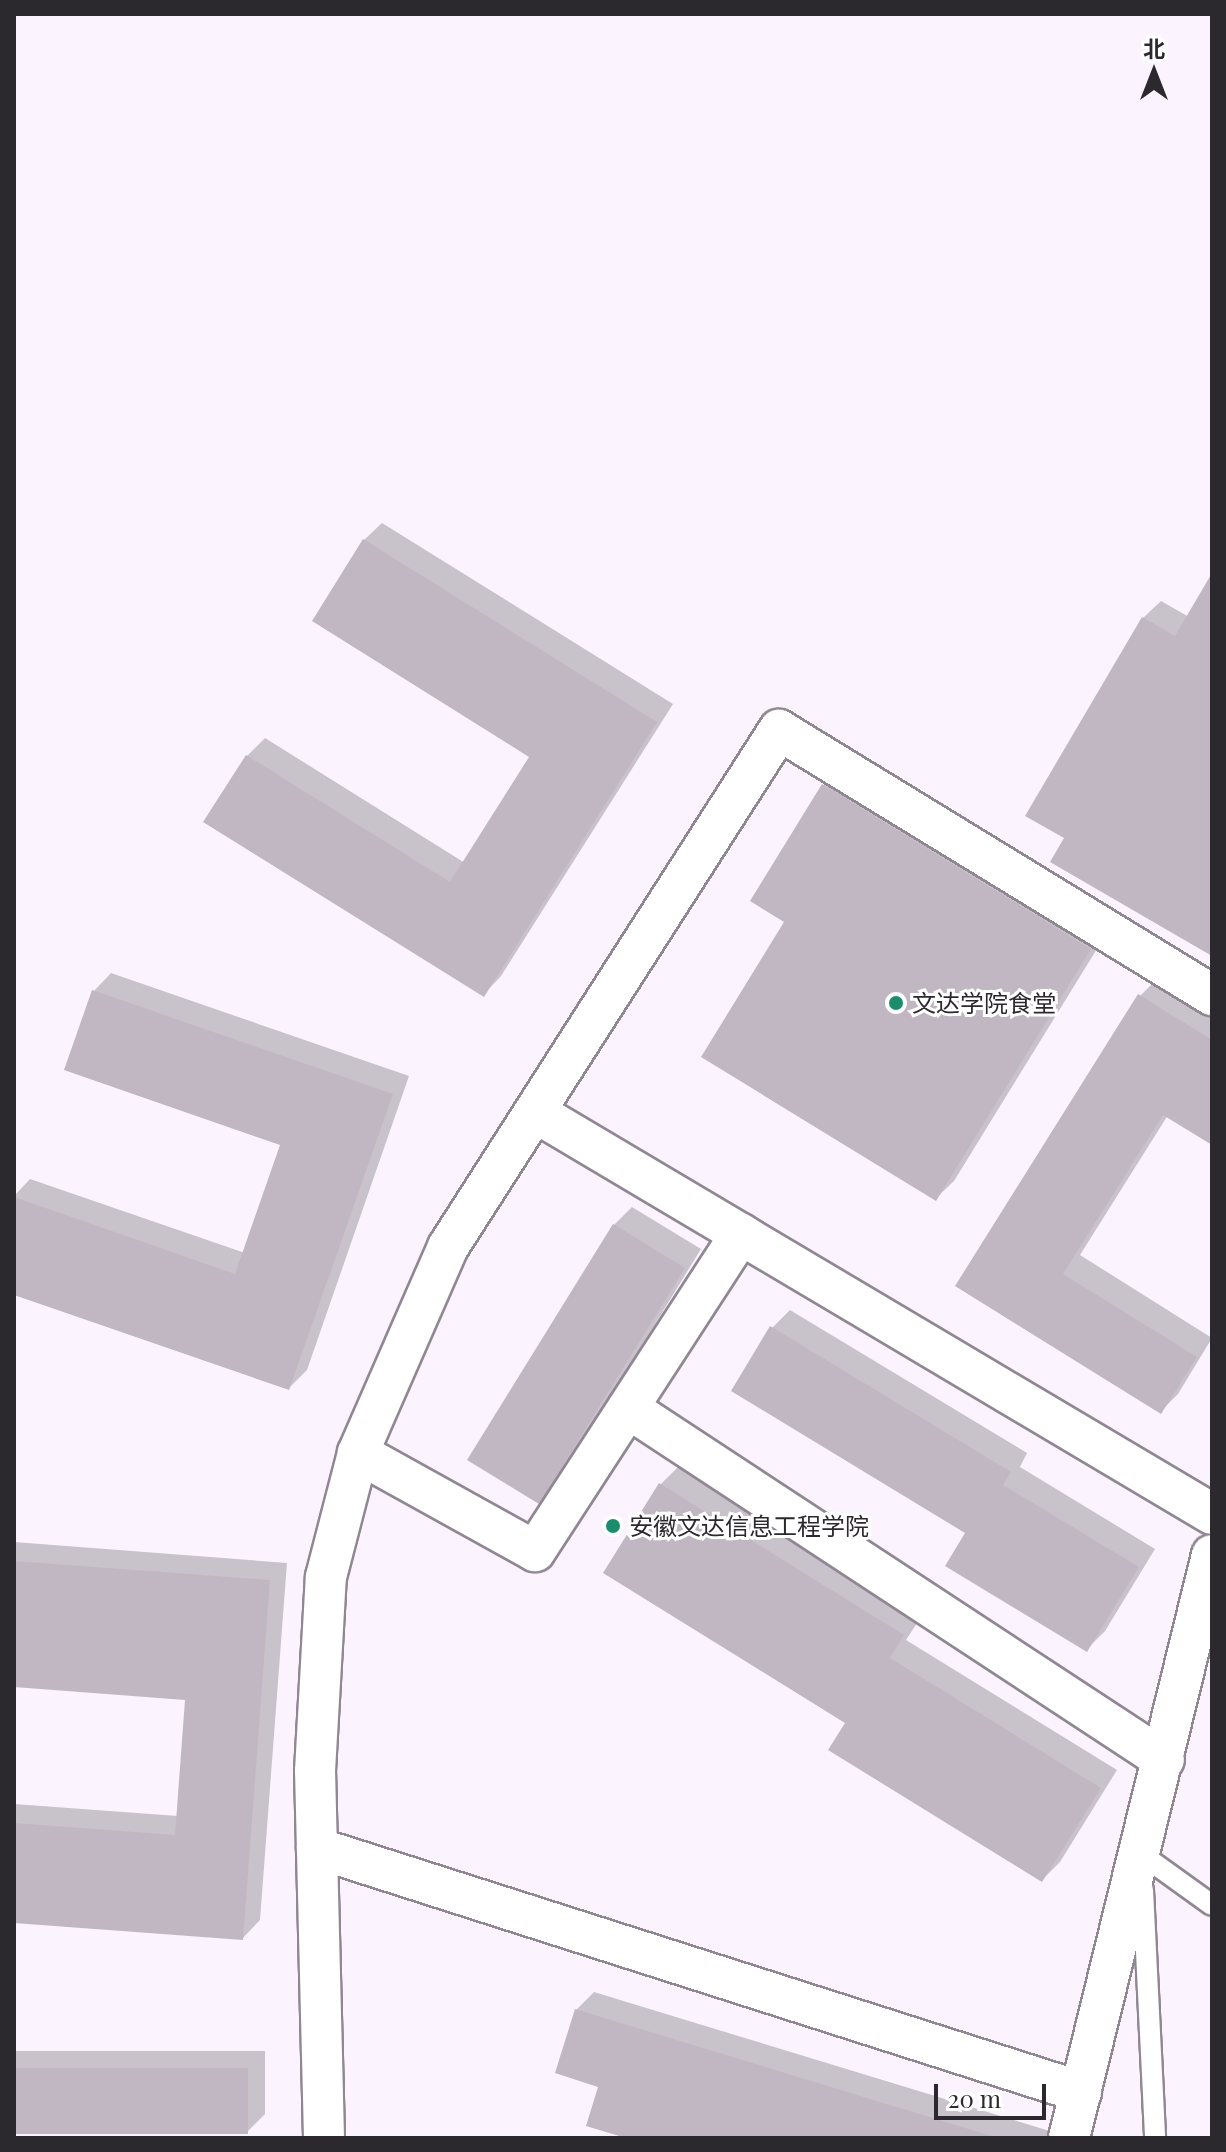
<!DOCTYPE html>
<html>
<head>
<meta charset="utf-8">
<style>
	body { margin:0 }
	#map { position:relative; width:1226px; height:2152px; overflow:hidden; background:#fbf3fe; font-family:"Playfair Display","Noto Sans SC",serif }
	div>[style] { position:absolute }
	.shadow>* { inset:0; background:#0003 }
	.building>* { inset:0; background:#c0b7c3 }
	.roads { filter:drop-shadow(2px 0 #908793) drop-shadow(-2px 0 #908793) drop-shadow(0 2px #908793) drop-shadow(0 -2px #908793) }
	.lane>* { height:20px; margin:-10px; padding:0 10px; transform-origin:10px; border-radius:10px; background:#fff }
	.street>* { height:40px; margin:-20px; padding:0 20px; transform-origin:20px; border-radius:20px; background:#fff }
	.dots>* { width:22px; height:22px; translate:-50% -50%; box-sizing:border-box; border:4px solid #fff; border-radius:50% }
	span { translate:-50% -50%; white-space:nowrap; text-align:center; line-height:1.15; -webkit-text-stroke:6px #fff; paint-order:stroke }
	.poi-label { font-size:24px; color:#2c292e }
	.left { translate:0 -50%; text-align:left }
	.frame { position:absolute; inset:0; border:16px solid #2c292e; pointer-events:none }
	.north { position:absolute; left:1114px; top:32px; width:80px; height:80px; -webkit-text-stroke:6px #fff; paint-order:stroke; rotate:0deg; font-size:22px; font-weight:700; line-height:32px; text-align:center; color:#2c292e }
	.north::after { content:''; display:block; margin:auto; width:28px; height:36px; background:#2c292e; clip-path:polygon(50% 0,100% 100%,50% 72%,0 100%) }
	.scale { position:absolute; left:934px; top:2084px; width:112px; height:36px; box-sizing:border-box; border:4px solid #2c292e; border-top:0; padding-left:10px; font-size:24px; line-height:28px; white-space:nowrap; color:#2c292e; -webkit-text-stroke:6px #fff; paint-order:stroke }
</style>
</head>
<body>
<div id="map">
	<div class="shadow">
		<i style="clip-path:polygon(382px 523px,673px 704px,501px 976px,484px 994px,247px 756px,265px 738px,465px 863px,532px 756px,364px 540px)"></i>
		<i style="clip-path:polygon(1212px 577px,1212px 954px,1067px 837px,1143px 618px,1161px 601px,1189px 617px)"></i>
		<i style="clip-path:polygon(841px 768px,1108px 931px,954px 1181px,936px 1198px,787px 921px,824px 785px)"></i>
		<i style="clip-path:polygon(111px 973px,409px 1076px,307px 1370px,289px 1388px,14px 1293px,14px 1196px,30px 1179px,245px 1253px,283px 1143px,94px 991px)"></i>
		<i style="clip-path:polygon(1158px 978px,1212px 1012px,1212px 1143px,1168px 1115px,1080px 1255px,1212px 1338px,1178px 1394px,1160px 1412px,958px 1285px,1140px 996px)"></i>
		<i style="clip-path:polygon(632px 1207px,701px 1249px,557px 1484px,539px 1501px,614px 1225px)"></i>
		<i style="clip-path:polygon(790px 1310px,1027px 1453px,1020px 1467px,1155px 1549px,1105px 1631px,1087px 1649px,968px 1532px,772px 1328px)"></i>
		<i style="clip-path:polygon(678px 1467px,921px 1617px,906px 1640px,1117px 1770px,1060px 1862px,1042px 1880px,847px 1722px,660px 1485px)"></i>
		<i style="clip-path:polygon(14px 1542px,287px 1563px,260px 1920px,243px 1938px,14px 1921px,14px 1804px,178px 1816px,187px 1698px,14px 1685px)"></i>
		<i style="clip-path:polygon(594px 1992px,1053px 2132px,1051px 2138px,633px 2138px,601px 2086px,576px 2010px)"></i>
		<i style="clip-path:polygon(14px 2051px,265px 2051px,265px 2114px,247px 2132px,14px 2132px)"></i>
	</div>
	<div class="building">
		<i style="clip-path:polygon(363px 539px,657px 722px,484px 997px,203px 822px,246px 755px,450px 882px,529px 757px,312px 621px)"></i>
		<i style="clip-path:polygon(1212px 573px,1212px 956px,1050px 862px,1064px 838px,1025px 816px,1142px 617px,1175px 636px)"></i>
		<i style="clip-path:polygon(822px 784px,1091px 949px,936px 1201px,701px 1057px,784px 922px,750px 901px)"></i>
		<i style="clip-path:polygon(92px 990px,393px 1094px,289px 1390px,14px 1295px,14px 1197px,235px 1274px,280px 1145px,64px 1070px)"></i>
		<i style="clip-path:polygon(1138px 994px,1212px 1040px,1212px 1145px,1163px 1115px,1063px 1274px,1197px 1357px,1161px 1414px,955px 1286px)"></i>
		<i style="clip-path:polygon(613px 1224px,685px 1268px,539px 1504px,467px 1460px)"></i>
		<i style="clip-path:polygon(770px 1326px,1011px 1472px,1003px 1485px,1139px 1567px,1087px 1652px,945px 1566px,965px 1533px,731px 1391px)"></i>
		<i style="clip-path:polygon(659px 1483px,904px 1635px,890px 1658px,1101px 1788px,1042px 1882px,828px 1750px,845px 1723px,603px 1573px)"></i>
		<i style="clip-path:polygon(14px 1561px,270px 1580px,243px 1940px,14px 1923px,14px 1823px,175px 1835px,185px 1700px,14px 1687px)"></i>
		<i style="clip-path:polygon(575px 2009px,995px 2137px,995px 2138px,626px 2138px,586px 2126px,598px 2087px,555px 2073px)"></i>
		<i style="clip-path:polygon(14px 2068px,248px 2068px,248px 2134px,14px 2134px)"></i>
	</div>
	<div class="roads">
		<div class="lane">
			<i style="left:1141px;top:1854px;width:87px;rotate:35.7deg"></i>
			<i style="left:1143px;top:1890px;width:248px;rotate:87.2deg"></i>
		</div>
		<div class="street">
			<i style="left:535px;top:1112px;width:787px;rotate:30.7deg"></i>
			<i style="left:628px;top:1408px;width:641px;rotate:33.29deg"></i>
			<i style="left:358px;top:1453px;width:202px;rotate:29deg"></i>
			<i style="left:535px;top:1551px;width:378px;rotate:-57deg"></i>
			<i style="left:317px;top:1848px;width:802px;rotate:17.71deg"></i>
			<i style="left:324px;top:2138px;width:367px;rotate:-91.4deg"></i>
			<i style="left:315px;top:1771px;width:194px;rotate:-86.8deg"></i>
			<i style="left:326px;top:1577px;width:128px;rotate:-75.5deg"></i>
			<i style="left:358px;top:1453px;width:225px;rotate:-66.4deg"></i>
			<i style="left:448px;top:1247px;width:614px;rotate:-57.37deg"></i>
			<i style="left:779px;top:730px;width:508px;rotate:31.47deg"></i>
			<i style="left:1069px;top:2138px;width:600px;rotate:-76.22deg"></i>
		</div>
	</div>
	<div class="dots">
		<i style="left:896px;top:1003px;background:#1b8c6c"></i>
		<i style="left:613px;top:1526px;background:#1b8c6c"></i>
	</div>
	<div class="poi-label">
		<span class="left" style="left:912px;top:1003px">文达学院食堂</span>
		<span class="left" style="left:629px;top:1526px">安徽文达信息工程学院</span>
	</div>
	<div class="frame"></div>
	<div class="north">北</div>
	<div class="scale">20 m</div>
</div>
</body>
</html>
